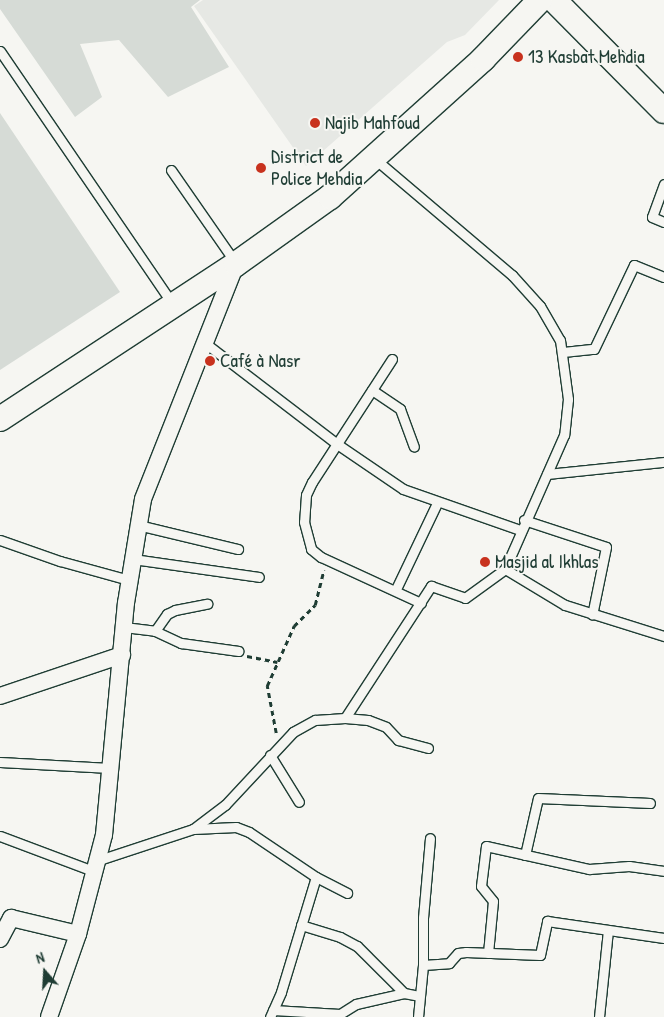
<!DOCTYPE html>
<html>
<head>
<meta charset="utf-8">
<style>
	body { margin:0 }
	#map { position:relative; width:664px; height:1017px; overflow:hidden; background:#f6f6f2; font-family:"Patrick Hand",sans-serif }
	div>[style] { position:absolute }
	.built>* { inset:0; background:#e6e8e4 }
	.green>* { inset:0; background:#d6dbd6 }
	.path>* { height:2.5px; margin-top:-1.25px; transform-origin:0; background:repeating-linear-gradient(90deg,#1f3d34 0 5px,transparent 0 9px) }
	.roads { filter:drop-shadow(1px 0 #1f3d34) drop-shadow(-1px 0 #1f3d34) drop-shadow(0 1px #1f3d34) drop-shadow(0 -1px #1f3d34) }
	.lane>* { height:9px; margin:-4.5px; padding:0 4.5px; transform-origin:4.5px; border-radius:4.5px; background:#f6f6f2 }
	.street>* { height:16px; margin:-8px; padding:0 8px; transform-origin:8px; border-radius:8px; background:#f6f6f2 }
	.secondary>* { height:24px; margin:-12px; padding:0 12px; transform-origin:12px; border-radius:12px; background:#f6f6f2 }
	.dots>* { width:14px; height:14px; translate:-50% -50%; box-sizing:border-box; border:2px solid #f6f6f2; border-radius:50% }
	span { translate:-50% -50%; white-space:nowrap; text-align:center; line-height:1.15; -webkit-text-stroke:4px #f6f6f2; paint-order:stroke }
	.poi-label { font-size:19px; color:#1f3d34 }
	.left { translate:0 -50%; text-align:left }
	.north { position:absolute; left:20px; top:947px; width:50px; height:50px; -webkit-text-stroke:4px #f6f6f2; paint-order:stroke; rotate:341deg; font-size:14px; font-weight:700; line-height:20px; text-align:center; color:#1f3d34 }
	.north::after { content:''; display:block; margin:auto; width:18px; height:22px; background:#1f3d34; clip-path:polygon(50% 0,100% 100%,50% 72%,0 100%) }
</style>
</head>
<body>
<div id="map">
	<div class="built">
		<i style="clip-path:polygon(203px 0,499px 0,465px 35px,447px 42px,306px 166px,194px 6px)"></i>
	</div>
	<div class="green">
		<i style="clip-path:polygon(0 0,200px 0,191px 7px,229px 67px,168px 97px,119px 40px,80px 44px,102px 97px,75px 117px,0 9px)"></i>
		<i style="clip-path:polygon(0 113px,120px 292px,0 370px)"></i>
	</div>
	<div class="path">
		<i style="left:247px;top:656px;width:31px;rotate:11deg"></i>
		<i style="left:276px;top:733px;width:48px;rotate:-100.8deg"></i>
		<i style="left:267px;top:686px;width:66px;rotate:-65.8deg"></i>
		<i style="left:294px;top:626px;width:30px;rotate:-45deg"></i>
		<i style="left:315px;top:605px;width:36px;rotate:-76deg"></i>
	</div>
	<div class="roads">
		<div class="lane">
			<i style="left:0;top:51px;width:307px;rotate:55.7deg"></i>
			<i style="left:375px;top:159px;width:180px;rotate:40.3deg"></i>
			<i style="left:512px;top:275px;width:42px;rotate:47.9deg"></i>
			<i style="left:540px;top:306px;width:39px;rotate:60deg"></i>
			<i style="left:560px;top:340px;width:60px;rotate:82.3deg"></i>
			<i style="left:568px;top:399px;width:36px;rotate:96deg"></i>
			<i style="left:564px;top:435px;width:146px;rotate:113.8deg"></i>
			<i style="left:505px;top:569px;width:70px;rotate:31deg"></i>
			<i style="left:565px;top:605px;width:104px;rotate:17.4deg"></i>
			<i style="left:171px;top:170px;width:112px;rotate:55.2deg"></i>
			<i style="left:664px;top:184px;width:35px;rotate:110deg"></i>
			<i style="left:652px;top:217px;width:13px;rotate:23deg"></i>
			<i style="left:205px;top:343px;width:166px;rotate:37.4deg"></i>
			<i style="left:337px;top:444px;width:80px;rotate:34.3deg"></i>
			<i style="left:403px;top:489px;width:124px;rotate:19.3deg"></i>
			<i style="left:563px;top:352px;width:31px;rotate:-6deg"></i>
			<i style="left:594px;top:349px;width:93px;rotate:-64.5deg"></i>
			<i style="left:634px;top:265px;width:32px;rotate:22deg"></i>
			<i style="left:392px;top:359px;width:147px;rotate:123deg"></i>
			<i style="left:312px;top:482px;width:14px;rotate:115deg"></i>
			<i style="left:306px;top:495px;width:27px;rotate:94deg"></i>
			<i style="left:304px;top:522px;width:28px;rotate:75deg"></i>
			<i style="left:311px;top:549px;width:13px;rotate:39deg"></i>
			<i style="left:321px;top:557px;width:110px;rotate:24.7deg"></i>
			<i style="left:372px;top:390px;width:34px;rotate:34deg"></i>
			<i style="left:400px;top:409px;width:40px;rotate:69.8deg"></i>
			<i style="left:547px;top:474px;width:118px;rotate:-5.9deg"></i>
			<i style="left:524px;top:520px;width:86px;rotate:18.2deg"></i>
			<i style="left:606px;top:547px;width:69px;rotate:101.6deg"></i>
			<i style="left:138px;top:525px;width:103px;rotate:13.5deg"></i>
			<i style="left:0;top:540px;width:64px;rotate:19.3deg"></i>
			<i style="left:60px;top:561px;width:72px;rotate:15.4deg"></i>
			<i style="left:133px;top:559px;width:127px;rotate:8.1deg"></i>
			<i style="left:396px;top:589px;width:95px;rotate:-64.5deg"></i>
			<i style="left:124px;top:627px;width:31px;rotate:7deg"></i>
			<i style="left:155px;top:631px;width:29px;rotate:25deg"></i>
			<i style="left:181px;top:643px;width:58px;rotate:8deg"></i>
			<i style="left:155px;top:631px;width:21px;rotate:-55deg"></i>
			<i style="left:167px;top:614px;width:9px;rotate:-27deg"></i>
			<i style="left:175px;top:610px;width:33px;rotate:-11deg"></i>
			<i style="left:345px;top:718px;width:23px;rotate:5deg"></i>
			<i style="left:368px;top:720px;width:19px;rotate:21deg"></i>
			<i style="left:386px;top:727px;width:18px;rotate:47deg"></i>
			<i style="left:398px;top:740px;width:31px;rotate:15deg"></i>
			<i style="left:270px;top:755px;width:55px;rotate:58.3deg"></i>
			<i style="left:0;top:762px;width:110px;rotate:3.1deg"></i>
			<i style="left:193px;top:829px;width:43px;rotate:-2.7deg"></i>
			<i style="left:236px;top:827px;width:14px;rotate:21deg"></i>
			<i style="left:249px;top:832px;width:81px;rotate:33.9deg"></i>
			<i style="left:316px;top:877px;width:35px;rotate:27deg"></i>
			<i style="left:0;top:836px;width:103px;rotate:20.6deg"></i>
			<i style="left:525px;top:855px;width:58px;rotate:-77.2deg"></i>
			<i style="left:538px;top:798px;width:112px;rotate:2.6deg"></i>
			<i style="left:99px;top:860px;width:99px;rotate:-18.3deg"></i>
			<i style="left:193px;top:829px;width:40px;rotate:-37deg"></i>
			<i style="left:225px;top:805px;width:100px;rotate:-47deg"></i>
			<i style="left:293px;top:732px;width:25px;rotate:-29deg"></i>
			<i style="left:315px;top:720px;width:30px;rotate:-4deg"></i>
			<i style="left:345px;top:718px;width:158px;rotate:-56.9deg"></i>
			<i style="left:431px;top:586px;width:36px;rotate:19deg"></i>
			<i style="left:465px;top:598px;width:49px;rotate:-35.9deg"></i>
			<i style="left:301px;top:925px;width:41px;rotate:17.1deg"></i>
			<i style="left:340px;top:937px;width:19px;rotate:28deg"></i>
			<i style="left:357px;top:946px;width:66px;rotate:45deg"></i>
			<i style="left:404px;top:993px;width:15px;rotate:11deg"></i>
			<i style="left:488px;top:953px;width:52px;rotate:-84.5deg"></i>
			<i style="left:493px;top:901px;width:19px;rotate:-129deg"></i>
			<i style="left:481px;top:886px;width:40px;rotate:-82.9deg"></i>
			<i style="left:486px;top:846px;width:106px;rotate:12.6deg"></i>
			<i style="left:589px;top:869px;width:40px;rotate:-4.3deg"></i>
			<i style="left:629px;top:866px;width:35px;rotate:8deg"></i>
			<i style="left:423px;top:965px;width:47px;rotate:-90deg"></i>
			<i style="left:423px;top:918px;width:80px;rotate:-85deg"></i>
			<i style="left:273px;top:1010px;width:67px;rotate:3.4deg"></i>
			<i style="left:340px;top:1014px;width:19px;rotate:-32deg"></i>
			<i style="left:356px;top:1004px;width:49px;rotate:-12.9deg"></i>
			<i style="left:270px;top:1017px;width:27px;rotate:-66deg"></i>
			<i style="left:281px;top:992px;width:120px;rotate:-73.1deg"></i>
			<i style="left:418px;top:1017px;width:52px;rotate:-84.5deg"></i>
			<i style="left:423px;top:965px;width:26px;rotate:-4deg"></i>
			<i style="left:449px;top:963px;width:13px;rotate:-48deg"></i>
			<i style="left:458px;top:953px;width:8px;rotate:-7deg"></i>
			<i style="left:466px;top:952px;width:74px;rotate:2.3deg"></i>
			<i style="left:540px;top:955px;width:35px;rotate:-78deg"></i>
			<i style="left:547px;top:921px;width:118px;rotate:8.3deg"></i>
			<i style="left:599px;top:1017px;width:87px;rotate:-84.1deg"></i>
		</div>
		<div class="street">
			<i style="left:0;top:696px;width:129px;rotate:-18.6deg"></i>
			<i style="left:0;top:939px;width:24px;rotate:-62deg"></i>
			<i style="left:11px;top:918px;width:69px;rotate:13.4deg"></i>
			<i style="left:49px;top:1017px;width:88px;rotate:-70.7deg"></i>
			<i style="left:78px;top:934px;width:102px;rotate:-75.3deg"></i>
			<i style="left:104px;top:835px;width:233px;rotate:-84.6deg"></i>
			<i style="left:126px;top:603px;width:105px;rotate:-80.7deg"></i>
			<i style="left:143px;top:499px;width:253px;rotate:-68.4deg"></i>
		</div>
		<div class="secondary">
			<i style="left:554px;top:0;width:156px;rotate:45.3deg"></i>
			<i style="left:0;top:419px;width:282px;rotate:-33.3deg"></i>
			<i style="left:236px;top:264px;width:115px;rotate:-35.5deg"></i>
			<i style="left:330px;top:197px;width:206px;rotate:-42deg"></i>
			<i style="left:483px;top:59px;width:82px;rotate:-46deg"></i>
		</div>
	</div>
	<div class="dots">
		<i style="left:518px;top:57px;background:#c8321e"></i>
		<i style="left:315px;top:123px;background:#c8321e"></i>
		<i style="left:261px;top:168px;background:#c8321e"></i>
		<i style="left:210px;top:361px;background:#c8321e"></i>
		<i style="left:485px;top:562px;background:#c8321e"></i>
	</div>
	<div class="poi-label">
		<span class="left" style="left:528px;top:57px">13 Kasbat Mehdia</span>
		<span class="left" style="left:325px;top:123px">Najib Mahfoud</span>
		<span class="left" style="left:271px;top:168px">District de<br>Police Mehdia</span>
		<span class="left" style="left:220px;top:361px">Café à Nasr</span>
		<span class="left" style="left:495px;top:562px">Masjid al Ikhlas</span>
	</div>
	<div class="north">N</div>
</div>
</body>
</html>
